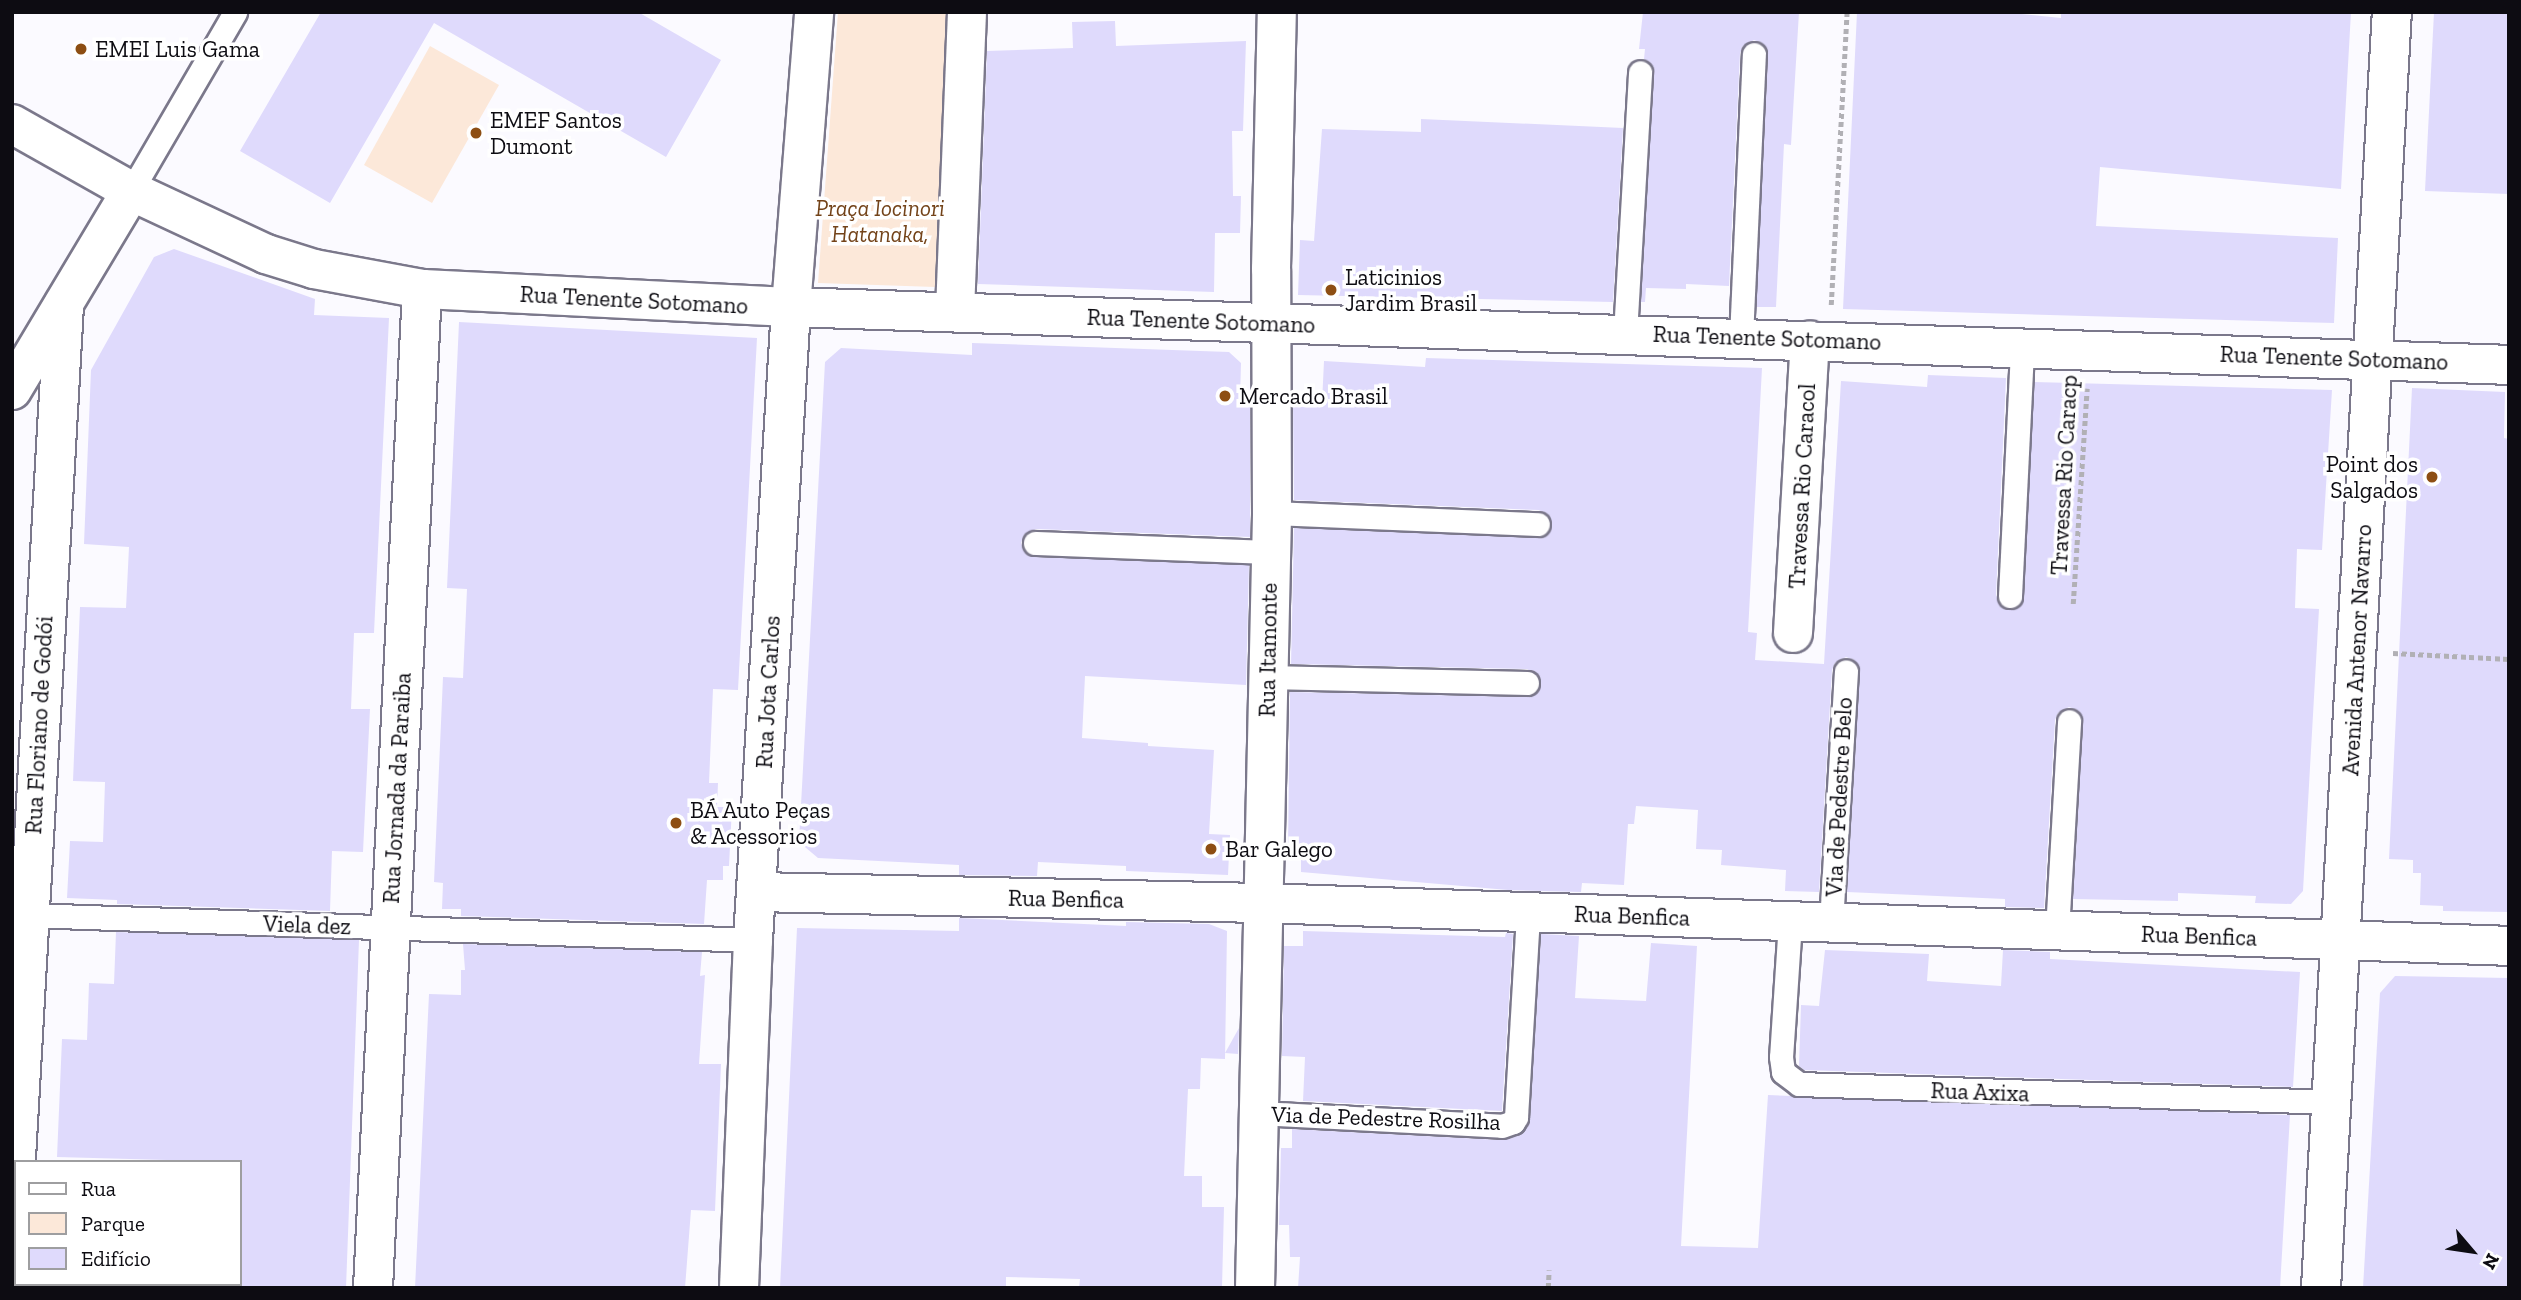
<!DOCTYPE html>
<html>
<head>
<meta charset="utf-8">
<style>
	body { margin:0 }
	#map { position:relative; width:2521px; height:1300px; overflow:hidden; background:#fbfaff; font-family:"Zilla Slab",serif }
	div>[style] { position:absolute }
	.green>* { inset:0; background:#fce8d9 }
	.building>* { inset:0; background:#dfdafc }
	.path>* { height:4.5px; margin-top:-2.25px; transform-origin:0; background:repeating-linear-gradient(90deg,#b1b0b5 0 5px,transparent 0 8.5px) }
	.roads { filter:drop-shadow(2px 0 #7b788b) drop-shadow(-2px 0 #7b788b) drop-shadow(0 2px #7b788b) drop-shadow(0 -2px #7b788b) }
	.lane>* { height:23px; margin:-11.5px; padding:0 11.5px; transform-origin:11.5px; border-radius:11.5px; background:#fff }
	.street>* { height:38px; margin:-19px; padding:0 19px; transform-origin:19px; border-radius:19px; background:#fff }
	.secondary>* { height:38px; margin:-19px; padding:0 19px; transform-origin:19px; border-radius:19px; background:#fff }
	.dots>* { width:19px; height:19px; translate:-50% -50%; box-sizing:border-box; border:4px solid #fff; border-radius:50% }
	span { translate:-50% -50%; white-space:nowrap; text-align:center; line-height:1.15; -webkit-text-stroke:7px #fff; paint-order:stroke }
	.poi-label { font-size:23px; color:#0d0c12 }
	.left { translate:0 -50%; text-align:left }
	.right { translate:-100% -50%; text-align:right }
	.park-label { font-size:23px; color:#734319; font-style:italic }
	.street-label { font-size:23px; color:#0d0c12 }
	.frame { position:absolute; inset:0; border:14px solid #0d0c12; pointer-events:none }
	.legend { position:absolute; left:14px; top:1160px; width:228px; height:126px; box-sizing:border-box; background:#fff; border:2px solid #9e9ea0; margin:0; padding:9px 12px; list-style:none; font-size:21px; color:#0d0c12 }
	.legend li { display:flex; align-items:center; gap:14px; height:35px }
	.legend b { width:35px; border:2px solid #9e9ea0 }
	.north { position:absolute; left:2437px; top:1216px; width:70px; height:70px; -webkit-text-stroke:5px #fff; paint-order:stroke; rotate:119deg; font-size:19px; font-weight:700; line-height:28px; text-align:center; color:#0d0c12 }
	.north::after { content:''; display:block; margin:auto; width:24px; height:32px; background:#0d0c12; clip-path:polygon(50% 0,100% 100%,50% 72%,0 100%) }
</style>
</head>
<body>
<div id="map">
	<div class="green">
		<i style="clip-path:polygon(838px 12px,947px 12px,935px 287px,818px 283px)"></i>
		<i style="clip-path:polygon(430px 46px,499px 85px,432px 203px,364px 165px)"></i>
	</div>
	<div class="building">
		<i style="clip-path:polygon(321px 12px,638px 12px,721px 60px,666px 157px,434px 23px,330px 203px,240px 151px)"></i>
		<i style="clip-path:polygon(1643px 12px,1799px 12px,1791px 145px,1784px 144px,1776px 307px,1756px 307px,1768px 55px,1762px 43px,1754px 40px,1743px 46px,1740px 53px,1729px 286px,1686px 284px,1686px 289px,1646px 288px,1645px 302px,1641px 302px,1654px 73px,1652px 65px,1644px 59px,1645px 49px,1639px 49px)"></i>
		<i style="clip-path:polygon(1857px 12px,2002px 12px,2061px 18px,2061px 12px,2351px 12px,2341px 189px,2100px 167px,2096px 226px,2338px 238px,2334px 323px,1843px 309px)"></i>
		<i style="clip-path:polygon(2434px 12px,2509px 12px,2509px 194px,2425px 191px)"></i>
		<i style="clip-path:polygon(1115px 21px,1116px 46px,1246px 41px,1243px 131px,1232px 131px,1233px 196px,1241px 196px,1240px 233px,1215px 233px,1214px 292px,978px 284px,987px 51px,1073px 48px,1072px 22px)"></i>
		<i style="clip-path:polygon(1421px 119px,1623px 128px,1613px 302px,1298px 295px,1300px 240px,1314px 241px,1322px 129px,1421px 132px)"></i>
		<i style="clip-path:polygon(174px 249px,315px 299px,314px 315px,389px 318px,374px 633px,354px 633px,351px 709px,370px 709px,363px 852px,332px 851px,330px 911px,117px 904px,117px 900px,67px 898px,70px 841px,103px 842px,105px 782px,73px 781px,80px 607px,126px 608px,129px 547px,84px 544px,91px 370px,154px 257px)"></i>
		<i style="clip-path:polygon(459px 322px,757px 338px,738px 690px,713px 689px,709px 783px,718px 783px,717px 807px,732px 807px,729px 866px,723px 866px,723px 880px,707px 880px,704px 924px,461px 916px,461px 909px,442px 909px,443px 883px,434px 882px,443px 677px,463px 678px,467px 589px,447px 588px)"></i>
		<i style="clip-path:polygon(972px 343px,1229px 352px,1241px 363px,1240px 398px,1250px 399px,1250px 537px,1036px 529px,1024px 535px,1021px 543px,1027px 554px,1034px 557px,1249px 565px,1246px 685px,1085px 676px,1082px 738px,1148px 743px,1148px 746px,1214px 750px,1209px 834px,1230px 835px,1228px 875px,1126px 871px,1126px 866px,1038px 862px,1037px 876px,959px 875px,959px 865px,818px 858px,799px 842px,825px 362px,841px 348px,972px 355px)"></i>
		<i style="clip-path:polygon(1426px 358px,1762px 368px,1748px 632px,1757px 633px,1755px 660px,1824px 664px,1841px 381px,1927px 387px,1928px 375px,2006px 378px,1996px 595px,2002px 607px,2010px 610px,2021px 604px,2024px 597px,2034px 382px,2332px 390px,2322px 550px,2297px 549px,2295px 608px,2319px 609px,2303px 891px,2291px 904px,2255px 903px,2256px 896px,2178px 893px,2178px 901px,2073px 899px,2083px 722px,2077px 710px,2069px 707px,2058px 713px,2055px 720px,2044px 908px,2005px 907px,2005px 899px,1847px 892px,1860px 672px,1854px 660px,1846px 657px,1835px 663px,1832px 670px,1819px 892px,1785px 891px,1786px 870px,1721px 865px,1722px 850px,1696px 849px,1698px 810px,1636px 806px,1634px 824px,1628px 824px,1624px 885px,1582px 883px,1581px 892px,1508px 890px,1301px 872px,1301px 849px,1288px 848px,1290px 692px,1527px 697px,1534px 695px,1541px 684px,1539px 676px,1527px 669px,1291px 664px,1294px 528px,1537px 538px,1550px 531px,1550px 517px,1539px 510px,1294px 500px,1293px 402px,1322px 403px,1324px 361px,1425px 367px)"></i>
		<i style="clip-path:polygon(2412px 388px,2505px 392px,2504px 438px,2509px 439px,2509px 912px,2443px 911px,2443px 906px,2420px 905px,2421px 873px,2413px 873px,2413px 860px,2389px 859px)"></i>
		<i style="clip-path:polygon(959px 918px,1126px 926px,1126px 922px,1209px 924px,1227px 931px,1225px 1059px,1201px 1058px,1200px 1089px,1188px 1089px,1184px 1176px,1202px 1176px,1202px 1207px,1224px 1207px,1222px 1288px,1079px 1288px,1080px 1279px,1006px 1277px,1006px 1288px,780px 1288px,797px 928px,959px 931px)"></i>
		<i style="clip-path:polygon(1303px 931px,1505px 937px,1506px 933px,1513px 934px,1502px 1111px,1303px 1101px,1305px 1057px,1282px 1056px,1284px 946px,1303px 946px)"></i>
		<i style="clip-path:polygon(116px 932px,359px 940px,346px 1288px,240px 1288px,240px 1162px,57px 1157px,62px 1039px,87px 1040px,89px 983px,114px 984px)"></i>
		<i style="clip-path:polygon(1541px 934px,1579px 936px,1575px 998px,1646px 1001px,1651px 943px,1697px 946px,1681px 1246px,1758px 1248px,1768px 1095px,2290px 1115px,2280px 1288px,1298px 1288px,1300px 1257px,1290px 1257px,1289px 1225px,1279px 1225px,1281px 1148px,1292px 1148px,1292px 1129px,1501px 1140px,1525px 1129px,1530px 1118px)"></i>
		<i style="clip-path:polygon(463px 944px,702px 952px,700px 976px,705px 975px,699px 1064px,721px 1064px,715px 1211px,691px 1210px,685px 1288px,415px 1288px,429px 994px,461px 995px,461px 970px,465px 970px)"></i>
		<i style="clip-path:polygon(1825px 950px,1929px 954px,1927px 981px,2001px 986px,2003px 950px,2050px 952px,2050px 959px,2300px 972px,2293px 1087px,1804px 1070px,1799px 1066px,1801px 1005px,1819px 1006px)"></i>
		<i style="clip-path:polygon(2395px 976px,2509px 978px,2509px 1288px,2363px 1288px,2380px 993px)"></i>
		<i style="clip-path:polygon(1239px 1028px,1238px 1054px,1225px 1053px)"></i>
	</div>
	<div class="path">
		<i style="left:1831px;top:305px;width:293px;rotate:-86.9deg"></i>
		<i style="left:2073px;top:604px;width:216px;rotate:-86.3deg"></i>
		<i style="left:2393px;top:653px;width:116px;rotate:3deg"></i>
		<i style="left:1548px;top:1288px;width:18px;rotate:-87deg"></i>
	</div>
	<div class="roads">
		<div class="lane">
			<i style="left:131px;top:191px;width:207px;rotate:-59.8deg"></i>
			<i style="left:1625px;top:334px;width:262px;rotate:-86.7deg"></i>
			<i style="left:1741px;top:338px;width:284px;rotate:-87.4deg"></i>
			<i style="left:1272px;top:513px;width:266px;rotate:2.4deg"></i>
			<i style="left:1035px;top:543px;width:235px;rotate:2.2deg"></i>
			<i style="left:2010px;top:596px;width:249px;rotate:-87.2deg"></i>
			<i style="left:1268px;top:677px;width:259px;rotate:1.3deg"></i>
			<i style="left:28px;top:915px;width:725px;rotate:1.97deg"></i>
			<i style="left:1790px;top:922px;width:135px;rotate:93.8deg"></i>
			<i style="left:1781px;top:1057px;width:15px;rotate:82deg"></i>
			<i style="left:1783px;top:1072px;width:20px;rotate:37deg"></i>
			<i style="left:1799px;top:1084px;width:533px;rotate:1.93deg"></i>
			<i style="left:1831px;top:923px;width:252px;rotate:-86.6deg"></i>
			<i style="left:2057px;top:931px;width:210px;rotate:-86.7deg"></i>
			<i style="left:1258px;top:1113px;width:244px;rotate:3deg"></i>
			<i style="left:1502px;top:1126px;width:12px;rotate:-20deg"></i>
			<i style="left:1513px;top:1122px;width:6px;rotate:-59deg"></i>
			<i style="left:1516px;top:1117px;width:204px;rotate:-86.6deg"></i>
		</div>
		<div class="street">
			<i style="left:12px;top:124px;width:137px;rotate:29.4deg"></i>
			<i style="left:131px;top:191px;width:149px;rotate:25deg"></i>
			<i style="left:266px;top:254px;width:50px;rotate:17.4deg"></i>
			<i style="left:314px;top:269px;width:110px;rotate:10.5deg"></i>
			<i style="left:422px;top:289px;width:369px;rotate:2.8deg"></i>
			<i style="left:791px;top:307px;width:1719px;rotate:1.93deg"></i>
			<i style="left:955px;top:311px;width:299px;rotate:-87.7deg"></i>
			<i style="left:12px;top:390px;width:232px;rotate:-59.1deg"></i>
			<i style="left:1793px;top:633px;width:293px;rotate:-86.7deg"></i>
			<i style="left:756px;top:892px;width:506px;rotate:1.25deg"></i>
			<i style="left:1262px;top:903px;width:1248px;rotate:1.97deg"></i>
			<i style="left:12px;top:1229px;width:926px;rotate:-86.78deg"></i>
			<i style="left:373px;top:1288px;width:1000px;rotate:-87.19deg"></i>
			<i style="left:739px;top:1288px;width:348px;rotate:-87.7deg"></i>
			<i style="left:753px;top:940px;width:634px;rotate:-86.56deg"></i>
			<i style="left:791px;top:307px;width:296px;rotate:-85.5deg"></i>
			<i style="left:2321px;top:1288px;width:1278px;rotate:-86.82deg"></i>
		</div>
		<div class="secondary">
			<i style="left:1255px;top:1288px;width:775px;rotate:-88.74deg"></i>
			<i style="left:1272px;top:513px;width:244px;rotate:-90.2deg"></i>
			<i style="left:1271px;top:269px;width:257px;rotate:-88.7deg"></i>
		</div>
	</div>
	<div class="dots">
		<i style="left:81px;top:49px;background:#8d4e13"></i>
		<i style="left:476px;top:133px;background:#8d4e13"></i>
		<i style="left:1331px;top:290px;background:#8d4e13"></i>
		<i style="left:1225px;top:396px;background:#8d4e13"></i>
		<i style="left:2432px;top:477px;background:#8d4e13"></i>
		<i style="left:676px;top:823px;background:#8d4e13"></i>
		<i style="left:1211px;top:849px;background:#8d4e13"></i>
	</div>
	<div class="poi-label">
		<span class="left" style="left:95px;top:49px">EMEI Luis Gama</span>
		<span class="left" style="left:490px;top:133px">EMEF Santos<br>Dumont</span>
		<span class="left" style="left:1345px;top:290px">Laticinios<br>Jardim Brasil</span>
		<span class="left" style="left:1239px;top:396px">Mercado Brasil</span>
		<span class="right" style="left:2418px;top:477px">Point dos<br>Salgados</span>
		<span class="left" style="left:690px;top:823px">BÁ Auto Peças<br>&amp; Acessorios</span>
		<span class="left" style="left:1225px;top:849px">Bar Galego</span>
	</div>
	<div class="park-label">
		<span style="left:880px;top:221px">Praça Iocinori<br>Hatanaka,</span>
	</div>
	<div class="street-label">
		<span style="left:634px;top:300px;rotate:3deg">Rua Tenente Sotomano</span>
		<span style="left:1201px;top:321px;rotate:2deg">Rua Tenente Sotomano</span>
		<span style="left:1767px;top:338px;rotate:2deg">Rua Tenente Sotomano</span>
		<span style="left:2334px;top:358px;rotate:2deg">Rua Tenente Sotomano</span>
		<span style="left:2064px;top:475px;rotate:-87deg">Travessa Rio Caracp</span>
		<span style="left:1802px;top:486px;rotate:-87deg">Travessa Rio Caracol</span>
		<span style="left:1268px;top:650px;rotate:-89deg">Rua Itamonte</span>
		<span style="left:2357px;top:650px;rotate:-87deg">Avenida Antenor Navarro</span>
		<span style="left:768px;top:692px;rotate:-87deg">Rua Jota Carlos</span>
		<span style="left:39px;top:725px;rotate:-87deg">Rua Floriano de Godói</span>
		<span style="left:397px;top:788px;rotate:-87deg">Rua Jornada da Paraiba</span>
		<span style="left:1839px;top:797px;rotate:-87deg">Via de Pedestre Belo</span>
		<span style="left:1066px;top:899px;rotate:1deg">Rua Benfica</span>
		<span style="left:1632px;top:916px;rotate:2deg">Rua Benfica</span>
		<span style="left:307px;top:925px;rotate:2deg">Viela dez</span>
		<span style="left:2199px;top:936px;rotate:2deg">Rua Benfica</span>
		<span style="left:1980px;top:1092px;rotate:2deg">Rua Axixa</span>
		<span style="left:1386px;top:1118px;rotate:2deg">Via de Pedestre Rosilha</span>
	</div>
	<div class="frame"></div>
	<ul class="legend">
	<li><b style="height:9px;background:#fff"></b>Rua</li>
	<li><b style="height:19px;background:#fce8d9"></b>Parque</li>
	<li><b style="height:19px;background:#dfdafc"></b>Edifício</li>
	</ul>
	<div class="north">N</div>
</div>
</body>
</html>
